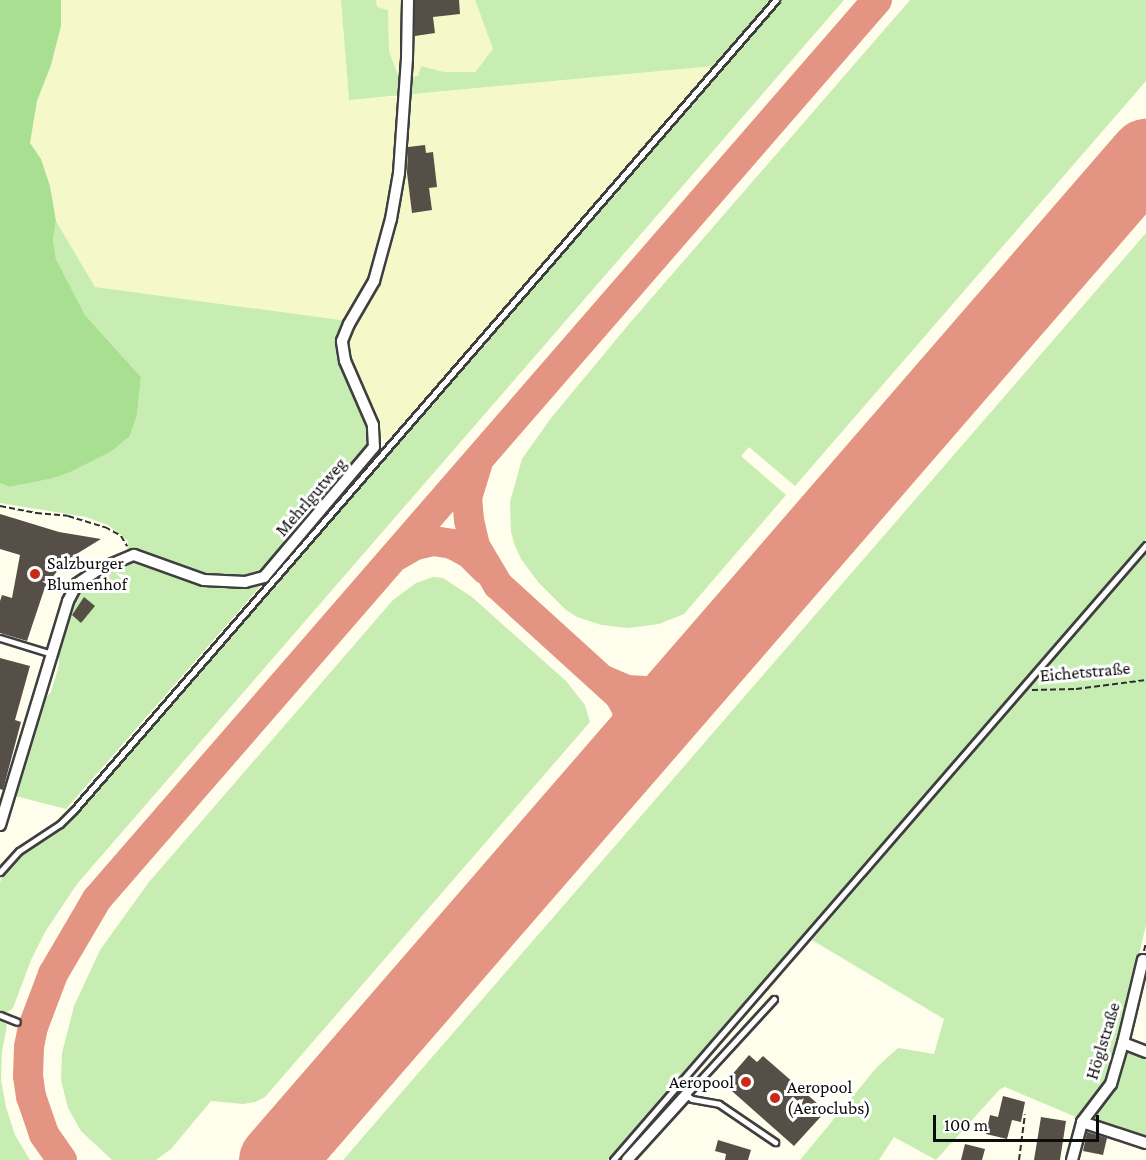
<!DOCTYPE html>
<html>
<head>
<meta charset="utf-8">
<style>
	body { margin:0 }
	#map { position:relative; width:1146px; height:1160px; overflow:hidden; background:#fffeec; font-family:"Crimson Pro",serif }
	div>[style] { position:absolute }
	.farmland>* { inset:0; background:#f5f8c9 }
	.green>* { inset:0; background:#c8edb2 }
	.forest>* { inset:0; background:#a8df90 }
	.taxiway>* { height:30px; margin:-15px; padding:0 15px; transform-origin:15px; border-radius:15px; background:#e49482 }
	.runway>* { height:75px; margin:-37.5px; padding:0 37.5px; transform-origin:37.5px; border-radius:37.5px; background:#e49482 }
	.building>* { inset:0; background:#564f48 }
	.path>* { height:2px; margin-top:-1px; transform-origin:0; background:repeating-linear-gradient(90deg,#2e2e2e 0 6px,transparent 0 9px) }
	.roads { filter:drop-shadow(2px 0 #3f3f3f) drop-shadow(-2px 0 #3f3f3f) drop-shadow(0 2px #3f3f3f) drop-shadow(0 -2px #3f3f3f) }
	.service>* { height:5px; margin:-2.5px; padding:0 2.5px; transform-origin:2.5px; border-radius:2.5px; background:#fff }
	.minor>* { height:10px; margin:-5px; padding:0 5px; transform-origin:5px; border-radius:5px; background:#fff }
	.dots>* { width:16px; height:16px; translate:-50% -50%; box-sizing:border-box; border:3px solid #fff; border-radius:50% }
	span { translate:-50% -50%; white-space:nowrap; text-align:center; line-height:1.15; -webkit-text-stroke:6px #fff; paint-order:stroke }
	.street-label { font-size:18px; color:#0c0c0c }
	.poi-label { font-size:18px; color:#0c0c0c }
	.left { translate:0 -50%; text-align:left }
	.right { translate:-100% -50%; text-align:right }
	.scale { position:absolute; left:933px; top:1115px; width:166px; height:27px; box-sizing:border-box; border:3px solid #0c0c0c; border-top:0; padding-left:8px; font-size:18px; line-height:21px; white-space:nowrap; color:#0c0c0c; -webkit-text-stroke:4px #fff; paint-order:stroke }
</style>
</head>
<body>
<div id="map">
	<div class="farmland">
		<i style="clip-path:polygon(61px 0,341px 0,349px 99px,402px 97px,396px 171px,374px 274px,348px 321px,95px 287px,56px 221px,50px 186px,41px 159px,30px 143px,37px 101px,51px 65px,61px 26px)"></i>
		<i style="clip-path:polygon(376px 0,475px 0,493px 49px,474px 72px,444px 72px,421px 66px,418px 76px,399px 78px,389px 51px,388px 10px,376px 7px)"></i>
		<i style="clip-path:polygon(714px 66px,388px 441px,379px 437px,350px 365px,346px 341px,376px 283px,407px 95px)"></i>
	</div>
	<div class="green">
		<i style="clip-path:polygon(341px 0,376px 0,377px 7px,388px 10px,389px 51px,399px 78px,418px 76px,421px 66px,444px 72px,475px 72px,493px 49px,475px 0,771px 0,714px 66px,349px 100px)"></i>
		<i style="clip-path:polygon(780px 0,844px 0,77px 884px,45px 932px,31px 960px,13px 1008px,6px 1013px,0 1011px,0 882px,4px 872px,22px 853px,73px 817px)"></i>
		<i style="clip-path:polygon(910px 0,1146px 0,1146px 81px,795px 486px,749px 447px,741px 456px,786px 495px,684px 614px,659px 624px,628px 628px,601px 625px,577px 617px,566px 610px,539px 583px,521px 559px,515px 546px,511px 532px,510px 502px,522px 459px,551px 418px,629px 324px)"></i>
		<i style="clip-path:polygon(56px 221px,95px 287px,348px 321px,341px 333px,368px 418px,372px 447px,265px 581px,66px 809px,15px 796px,45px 699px,51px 692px,59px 665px,59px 650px,75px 595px,82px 586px,126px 562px,128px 541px,108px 525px,86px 517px,0 503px,0 483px,9px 487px,50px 479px,112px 451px,130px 436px,137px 415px,141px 377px,85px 315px,56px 259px,53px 239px)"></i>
		<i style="clip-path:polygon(1146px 233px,1146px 539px,1024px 681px,607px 1160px,343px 1160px)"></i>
		<i style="clip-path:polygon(1146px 552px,1146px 925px,1117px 1047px,1146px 1054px,1146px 1140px,1095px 1120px,1076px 1117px,1005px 1087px,1000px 1089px,936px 1160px,894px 1137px,879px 1160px,800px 1160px,877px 1067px,898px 1048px,934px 1054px,944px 1019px,812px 940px)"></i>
		<i style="clip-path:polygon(433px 577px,443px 578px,472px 597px,566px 681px,585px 705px,590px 722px,265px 1097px,255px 1102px,243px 1104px,211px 1101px,171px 1149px,156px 1160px,112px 1160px,81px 1131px,68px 1108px,61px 1080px,62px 1053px,74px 1006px,100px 950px,149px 882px,393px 600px,416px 583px)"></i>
		<i style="clip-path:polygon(0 1019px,7px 1025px,2px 1052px,1px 1080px,6px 1107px,15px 1135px,30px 1160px,0 1160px)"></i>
	</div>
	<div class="forest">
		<i style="clip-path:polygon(0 0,61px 0,61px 26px,51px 65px,37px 101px,30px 143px,41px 159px,50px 186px,56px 221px,53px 239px,56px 259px,85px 315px,141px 377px,137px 415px,130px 436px,112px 451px,70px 472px,50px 479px,9px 487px,0 483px)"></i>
	</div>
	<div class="taxiway">
		<i style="left:477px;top:465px;width:34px;rotate:107deg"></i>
		<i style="left:467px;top:497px;width:23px;rotate:85deg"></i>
		<i style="left:469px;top:520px;width:27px;rotate:77deg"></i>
		<i style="left:475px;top:546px;width:45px;rotate:59.5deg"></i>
		<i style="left:498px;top:585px;width:164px;rotate:42.3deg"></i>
		<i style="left:619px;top:695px;width:14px;rotate:60deg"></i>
		<i style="left:626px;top:707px;width:19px;rotate:78deg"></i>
		<i style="left:630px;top:726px;width:31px;rotate:97deg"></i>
		<i style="left:398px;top:555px;width:20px;rotate:-30deg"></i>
		<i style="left:415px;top:545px;width:19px;rotate:-12deg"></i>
		<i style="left:434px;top:541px;width:18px;rotate:9deg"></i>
		<i style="left:452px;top:544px;width:19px;rotate:28deg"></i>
		<i style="left:469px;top:553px;width:23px;rotate:45deg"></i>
		<i style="left:606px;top:681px;width:23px;rotate:23deg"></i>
		<i style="left:627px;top:690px;width:37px;rotate:3deg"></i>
		<i style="left:664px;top:692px;width:19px;rotate:-18deg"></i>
		<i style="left:682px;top:686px;width:21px;rotate:-37deg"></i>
		<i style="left:62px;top:1160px;width:32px;rotate:-125deg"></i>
		<i style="left:44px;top:1134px;width:39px;rotate:-109deg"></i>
		<i style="left:31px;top:1097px;width:21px;rotate:-98deg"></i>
		<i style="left:28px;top:1076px;width:29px;rotate:-88deg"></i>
		<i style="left:29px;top:1047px;width:20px;rotate:-79deg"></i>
		<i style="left:33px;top:1027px;width:57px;rotate:-69.3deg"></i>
		<i style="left:53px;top:974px;width:87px;rotate:-59.6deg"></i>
		<i style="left:97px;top:899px;width:1190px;rotate:-49.05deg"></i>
	</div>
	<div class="runway">
		<i style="left:276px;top:1160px;width:1329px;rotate:-49.09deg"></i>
	</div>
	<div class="building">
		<i style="clip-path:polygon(415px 0,459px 0,460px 14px,433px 17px,435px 33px,415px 36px)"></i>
		<i style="clip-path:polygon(425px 145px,426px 153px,433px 152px,437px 187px,429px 188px,432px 210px,412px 213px,407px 173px,408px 147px)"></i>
		<i style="clip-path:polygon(0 514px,59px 532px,101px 539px,65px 561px,45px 587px,27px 641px,0 633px,0 601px,2px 595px,12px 598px,20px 555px,0 549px)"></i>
		<i style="clip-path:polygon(84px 597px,95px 606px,81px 623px,72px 615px)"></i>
		<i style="clip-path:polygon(0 658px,30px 666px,15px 720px,21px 722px,3px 790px,0 789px)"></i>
		<i style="clip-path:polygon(749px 1055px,757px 1062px,763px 1056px,826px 1111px,794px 1146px,724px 1084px)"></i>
		<i style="clip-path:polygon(1003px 1096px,1025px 1102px,1021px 1122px,1012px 1120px,1007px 1139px,986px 1134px,990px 1115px,998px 1117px)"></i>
		<i style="clip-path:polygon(1041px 1117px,1066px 1121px,1060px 1160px,1034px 1160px)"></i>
		<i style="clip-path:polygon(1087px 1132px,1107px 1138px,1103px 1155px,1083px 1151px)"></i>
		<i style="clip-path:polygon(718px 1140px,751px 1150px,748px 1160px,725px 1160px,726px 1154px,715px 1151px)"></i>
		<i style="clip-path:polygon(965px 1144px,985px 1149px,982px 1160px,961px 1160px)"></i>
	</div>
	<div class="path">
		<i style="left:0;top:506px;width:37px;rotate:11deg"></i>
		<i style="left:36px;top:513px;width:32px;rotate:5deg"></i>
		<i style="left:68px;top:516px;width:39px;rotate:17deg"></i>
		<i style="left:105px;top:527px;width:18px;rotate:29deg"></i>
		<i style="left:121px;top:536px;width:12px;rotate:59deg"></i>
		<i style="left:1032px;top:690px;width:44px;rotate:-1.3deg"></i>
		<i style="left:1076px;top:689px;width:71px;rotate:-7.3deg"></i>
		<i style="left:1144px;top:951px;width:9px;rotate:-77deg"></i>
		<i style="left:1019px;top:1160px;width:46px;rotate:-82.6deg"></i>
	</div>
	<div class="roads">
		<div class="service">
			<i style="left:0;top:638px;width:54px;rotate:17.1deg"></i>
			<i style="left:0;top:872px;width:28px;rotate:-48deg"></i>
			<i style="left:19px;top:851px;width:49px;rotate:-33.4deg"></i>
			<i style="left:60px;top:824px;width:20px;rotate:-45deg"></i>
			<i style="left:74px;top:810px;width:1072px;rotate:-49.09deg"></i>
			<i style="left:774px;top:999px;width:130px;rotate:132.5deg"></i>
			<i style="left:686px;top:1095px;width:7px;rotate:34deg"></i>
			<i style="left:692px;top:1099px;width:27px;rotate:10deg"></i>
			<i style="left:719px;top:1104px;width:68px;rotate:34.2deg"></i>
			<i style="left:0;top:1015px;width:18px;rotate:22deg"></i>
			<i style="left:613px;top:1160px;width:814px;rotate:-49.09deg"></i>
		</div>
		<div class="minor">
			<i style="left:0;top:825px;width:234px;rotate:-73.1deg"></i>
			<i style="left:68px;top:601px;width:19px;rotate:-62deg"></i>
			<i style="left:77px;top:584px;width:25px;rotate:-34deg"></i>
			<i style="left:98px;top:570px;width:39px;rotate:-23deg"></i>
			<i style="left:134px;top:555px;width:74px;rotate:19.7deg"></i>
			<i style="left:204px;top:580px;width:41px;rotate:2.8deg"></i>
			<i style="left:245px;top:582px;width:20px;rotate:-15deg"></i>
			<i style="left:264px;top:577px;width:170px;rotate:-49.8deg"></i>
			<i style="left:374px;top:447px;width:22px;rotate:-93deg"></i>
			<i style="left:373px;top:425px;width:70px;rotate:-113.6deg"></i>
			<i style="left:345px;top:361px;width:20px;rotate:-99deg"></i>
			<i style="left:342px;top:341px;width:18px;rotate:-68deg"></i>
			<i style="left:349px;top:324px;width:50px;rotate:-59.8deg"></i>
			<i style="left:374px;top:281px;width:64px;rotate:-74.7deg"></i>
			<i style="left:391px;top:219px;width:47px;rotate:-80.1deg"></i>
			<i style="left:399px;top:173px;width:115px;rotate:-86deg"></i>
			<i style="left:407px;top:58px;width:58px;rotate:-89deg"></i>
			<i style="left:1123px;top:1043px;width:25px;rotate:21deg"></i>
			<i style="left:1082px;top:1122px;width:67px;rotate:18.2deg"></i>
			<i style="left:627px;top:1160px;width:88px;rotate:-47.8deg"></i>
			<i style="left:1072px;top:1160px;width:39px;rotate:-75deg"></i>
			<i style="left:1082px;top:1122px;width:48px;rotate:-52.7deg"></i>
			<i style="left:1111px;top:1084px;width:43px;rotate:-73.7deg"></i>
			<i style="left:1123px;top:1043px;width:85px;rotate:-76.5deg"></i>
			<i style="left:1143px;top:960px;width:3px;rotate:18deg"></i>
		</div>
	</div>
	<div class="dots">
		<i style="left:35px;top:574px;background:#c92a18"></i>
		<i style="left:746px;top:1082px;background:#c92a18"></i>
		<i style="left:775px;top:1098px;background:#c92a18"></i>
	</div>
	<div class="street-label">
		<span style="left:311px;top:497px;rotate:-49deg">Mehrlgutweg</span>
		<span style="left:1085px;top:672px;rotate:-5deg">Eichetstraße</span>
		<span style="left:1103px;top:1041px;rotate:-73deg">Höglstraße</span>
	</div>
	<div class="poi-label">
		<span class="left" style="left:47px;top:574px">Salzburger<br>Blumenhof</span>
		<span class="right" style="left:734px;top:1082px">Aeropool</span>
		<span class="left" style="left:787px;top:1098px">Aeropool<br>(Aeroclubs)</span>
	</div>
	<div class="scale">100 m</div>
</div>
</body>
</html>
